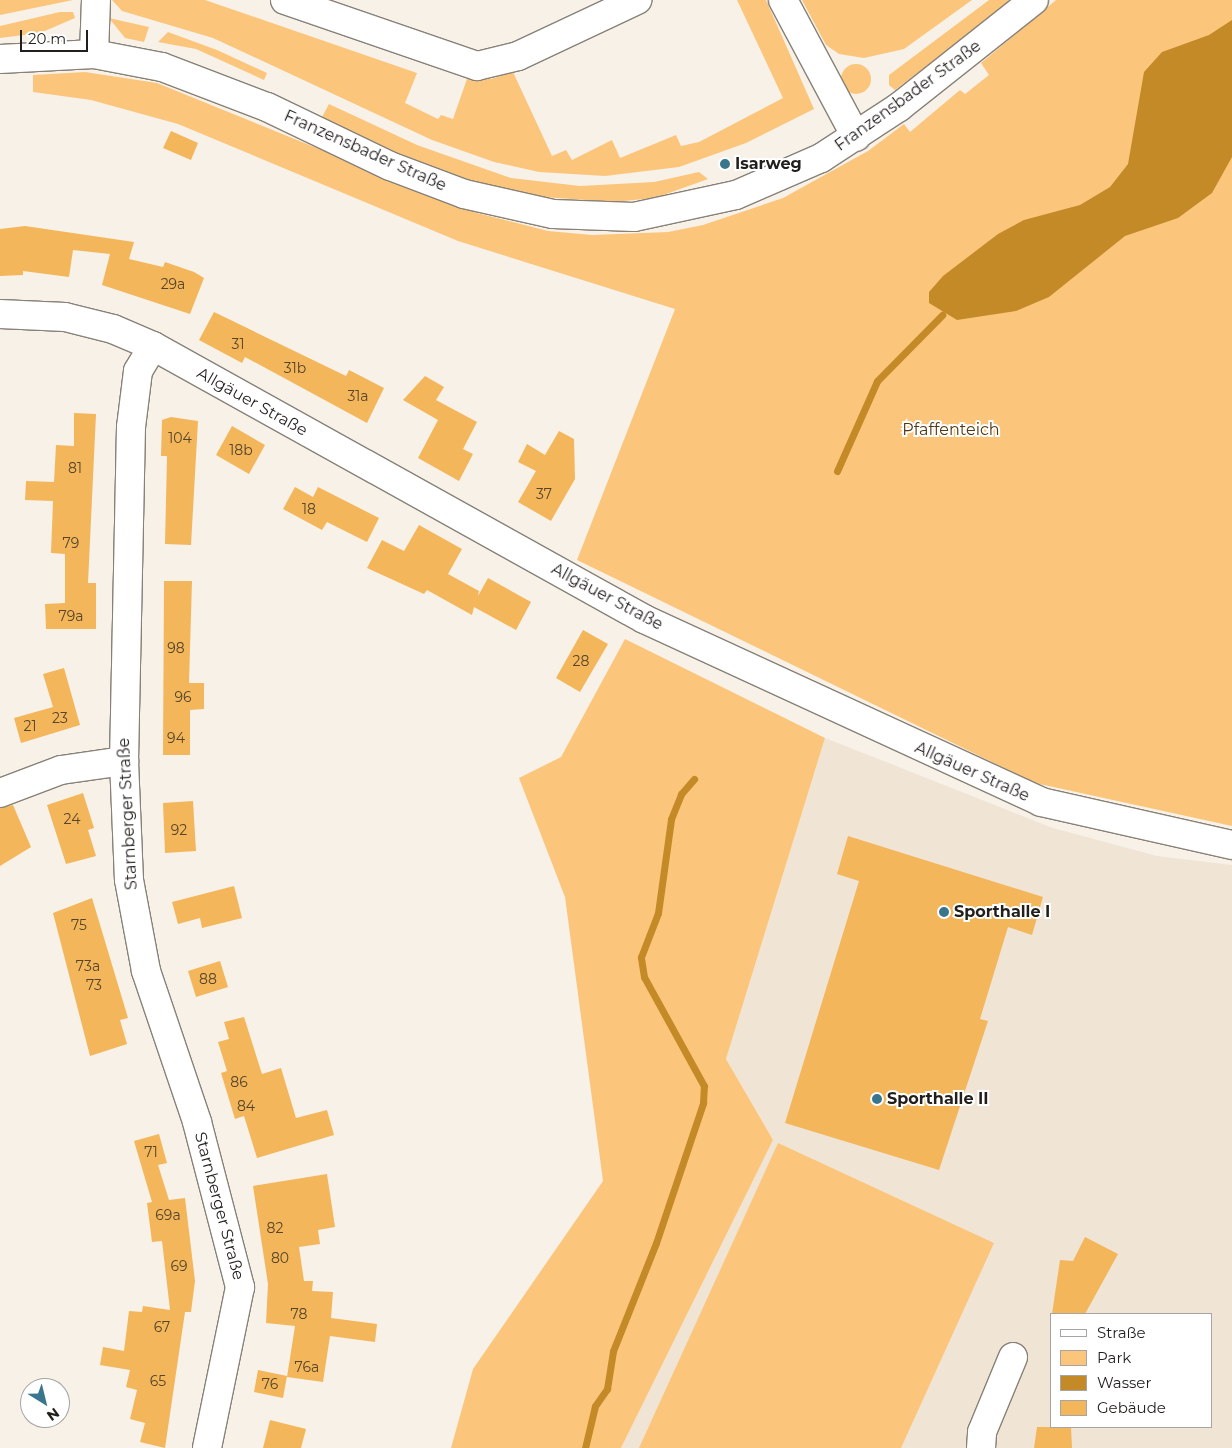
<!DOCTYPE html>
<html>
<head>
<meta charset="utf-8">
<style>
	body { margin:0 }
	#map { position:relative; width:1232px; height:1448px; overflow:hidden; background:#f8f1e8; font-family:Montserrat,sans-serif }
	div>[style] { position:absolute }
	.built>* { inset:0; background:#f0e4d4 }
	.green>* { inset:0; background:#fbc67b }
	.round { border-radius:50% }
	.water>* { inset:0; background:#c48a28 }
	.stream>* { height:7px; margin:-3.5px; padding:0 3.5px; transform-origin:3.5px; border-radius:3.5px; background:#c48a28 }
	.building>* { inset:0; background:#f3b65b }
	.roads { filter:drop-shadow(1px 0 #878178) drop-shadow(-1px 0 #878178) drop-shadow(0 1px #878178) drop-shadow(0 -1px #878178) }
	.minor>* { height:28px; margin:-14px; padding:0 14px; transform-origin:14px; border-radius:14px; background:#fff }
	.dots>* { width:14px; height:14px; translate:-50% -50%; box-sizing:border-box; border:2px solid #fff; border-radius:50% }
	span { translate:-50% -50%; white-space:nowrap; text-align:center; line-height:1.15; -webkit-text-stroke:4px #fff; paint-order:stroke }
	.number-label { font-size:14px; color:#56452b }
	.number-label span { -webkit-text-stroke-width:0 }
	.street-label { font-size:16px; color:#211f1b }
	.poi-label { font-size:16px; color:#211f1b; font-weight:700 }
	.left { translate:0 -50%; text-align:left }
	.park-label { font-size:16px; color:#503811 }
	.legend { position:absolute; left:1050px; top:1313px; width:162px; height:115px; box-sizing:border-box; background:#fff; border:1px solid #a6a5a4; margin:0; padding:6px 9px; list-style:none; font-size:15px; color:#211f1b }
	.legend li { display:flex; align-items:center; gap:10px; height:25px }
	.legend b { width:25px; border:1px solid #a6a5a4 }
	.north { position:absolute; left:20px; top:1378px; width:50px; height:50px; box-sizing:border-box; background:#fff; border:1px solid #a6a5a4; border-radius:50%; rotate:144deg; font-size:14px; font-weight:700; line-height:20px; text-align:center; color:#211f1b }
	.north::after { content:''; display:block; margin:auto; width:18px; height:22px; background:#39768d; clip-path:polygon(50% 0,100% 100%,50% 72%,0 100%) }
	.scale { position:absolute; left:20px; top:30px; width:68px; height:22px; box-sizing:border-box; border:2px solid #211f1b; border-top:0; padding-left:6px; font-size:15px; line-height:18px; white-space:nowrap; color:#211f1b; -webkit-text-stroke:4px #fff; paint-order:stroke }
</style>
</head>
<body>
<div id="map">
	<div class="built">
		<i style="clip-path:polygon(evenodd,825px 738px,1053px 828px,1157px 856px,1232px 865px,1232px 1448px,621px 1448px,773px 1140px,726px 1059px,825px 738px,1051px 1314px,1211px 1314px,1211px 1427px,1051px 1427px,1051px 1314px)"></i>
	</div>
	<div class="green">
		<i style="clip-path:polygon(0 0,73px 0,0 15px)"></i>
		<i style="clip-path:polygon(112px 0,205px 0,417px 73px,405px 103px,438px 119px,441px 115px,453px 119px,468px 76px,491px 79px,513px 72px,552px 156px,566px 150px,572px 160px,612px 140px,620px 158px,676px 135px,681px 146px,699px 142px,783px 98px,737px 0,766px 0,814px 109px,746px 143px,679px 167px,605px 176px,539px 172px,494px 162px,432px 140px,213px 38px,122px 11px)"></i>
		<i style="clip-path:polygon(802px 0,972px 0,904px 49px,864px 58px,839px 54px,826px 45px)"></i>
		<i style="clip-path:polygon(989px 0,1013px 0,895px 90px,889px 85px,889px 75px)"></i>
		<i style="clip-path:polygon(1056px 0,1232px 0,1232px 826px,1035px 783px,577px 560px,675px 309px,458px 241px,178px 124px,91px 100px,33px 92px,33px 75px,85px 72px,157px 83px,477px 213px,548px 231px,592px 235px,668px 232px,703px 225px,783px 198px,868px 151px,904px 124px,910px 132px,960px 90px,965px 94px,989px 75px,981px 63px)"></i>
		<i style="clip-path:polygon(60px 12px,73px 12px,75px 18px,40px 33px,0 38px,0 26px)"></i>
		<i style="clip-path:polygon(109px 18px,149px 27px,144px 42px,125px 38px)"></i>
		<i style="clip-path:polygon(168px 32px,217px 50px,267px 73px,264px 80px,196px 49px,158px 42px)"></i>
		<i class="round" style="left:841px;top:64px;width:30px;height:30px"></i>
		<i style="clip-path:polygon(329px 104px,417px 145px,511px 178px,580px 186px,654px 182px,699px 172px,708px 179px,655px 198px,613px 202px,530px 196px,472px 182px,395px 152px,322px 117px)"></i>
		<i style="clip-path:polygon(625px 639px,825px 738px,726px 1059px,773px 1140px,621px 1448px,451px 1448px,473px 1369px,603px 1181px,565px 897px,519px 778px,561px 757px)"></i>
		<i style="clip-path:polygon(778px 1143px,994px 1243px,901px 1448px,639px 1448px)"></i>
	</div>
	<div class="water">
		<i style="clip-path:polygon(1232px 20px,1232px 157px,1212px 193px,1178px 218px,1125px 236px,1049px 297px,1016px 311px,957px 320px,929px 303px,929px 292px,943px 276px,998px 234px,1024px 220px,1080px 205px,1110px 187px,1128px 164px,1144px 72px,1162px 52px,1209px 35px)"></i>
	</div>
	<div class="stream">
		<i style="left:837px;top:471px;width:98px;rotate:-66deg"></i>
		<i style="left:877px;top:381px;width:93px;rotate:-45.4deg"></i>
		<i style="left:585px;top:1448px;width:43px;rotate:-76.6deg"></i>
		<i style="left:595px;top:1406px;width:21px;rotate:-55deg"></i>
		<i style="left:607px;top:1389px;width:38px;rotate:-81deg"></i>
		<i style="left:613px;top:1351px;width:116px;rotate:-68.3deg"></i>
		<i style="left:656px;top:1243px;width:148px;rotate:-71.4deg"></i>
		<i style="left:703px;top:1103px;width:17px;rotate:-87deg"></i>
		<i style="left:704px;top:1086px;width:124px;rotate:-118.8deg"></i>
		<i style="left:644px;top:977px;width:20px;rotate:-99deg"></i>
		<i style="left:641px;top:957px;width:47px;rotate:-68.9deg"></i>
		<i style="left:658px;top:913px;width:95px;rotate:-82.1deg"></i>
		<i style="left:671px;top:819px;width:27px;rotate:-68deg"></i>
		<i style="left:681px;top:794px;width:20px;rotate:-49deg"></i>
	</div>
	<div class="building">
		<i style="clip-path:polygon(171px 131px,198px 143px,191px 160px,163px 148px)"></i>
		<i style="clip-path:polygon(25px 226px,134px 242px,129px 259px,163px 267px,165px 262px,194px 272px,204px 278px,190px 314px,102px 285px,110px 254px,73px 250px,69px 277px,23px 271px,23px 275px,0 276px,0 229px)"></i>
		<i style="clip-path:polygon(214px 312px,346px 376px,349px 370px,384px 388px,367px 423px,245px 357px,242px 363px,199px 340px)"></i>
		<i style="clip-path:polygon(425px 376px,444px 387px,436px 400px,477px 422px,463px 449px,473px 454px,459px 481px,418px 458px,438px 420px,403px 400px)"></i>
		<i style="clip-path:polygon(74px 413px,96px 414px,88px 583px,96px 583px,96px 629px,46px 629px,45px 604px,65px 603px,65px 554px,51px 553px,53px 501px,25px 500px,26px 481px,54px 482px,56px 445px,74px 446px)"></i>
		<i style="clip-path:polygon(171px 417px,198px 421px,191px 545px,165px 544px,167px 456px,161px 456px,162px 420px)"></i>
		<i style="clip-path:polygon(232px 426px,265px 445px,249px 474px,216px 455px)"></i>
		<i style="clip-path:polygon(559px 431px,574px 439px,575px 479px,551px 521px,518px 502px,536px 471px,518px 462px,527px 444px,545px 455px)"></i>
		<i style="clip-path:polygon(295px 487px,313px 497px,318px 487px,379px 518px,367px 542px,327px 522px,322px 530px,283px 509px)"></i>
		<i style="clip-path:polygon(419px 525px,462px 549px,448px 574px,479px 591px,478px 596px,488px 578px,531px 602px,516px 630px,474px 607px,472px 615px,427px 590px,424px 594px,367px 568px,382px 540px,404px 551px)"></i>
		<i style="clip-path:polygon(164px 581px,192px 581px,189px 683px,204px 683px,204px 709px,190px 710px,190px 755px,163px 755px)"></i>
		<i style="clip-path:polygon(583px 630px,608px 644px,580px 692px,556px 678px)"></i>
		<i style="clip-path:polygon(64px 668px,80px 725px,21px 743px,14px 718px,53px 707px,43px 674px)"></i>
		<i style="clip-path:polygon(83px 793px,94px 828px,88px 830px,96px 856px,66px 864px,47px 805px)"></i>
		<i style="clip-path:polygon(193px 801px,196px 851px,165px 853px,163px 803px)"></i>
		<i style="clip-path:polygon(13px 805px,31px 847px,0 866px,0 808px)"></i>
		<i style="clip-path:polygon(848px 836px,1043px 897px,1032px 935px,1008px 927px,980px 1019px,988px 1021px,939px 1170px,785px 1123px,859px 881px,837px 874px)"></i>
		<i style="clip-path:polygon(234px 886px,242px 918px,202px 928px,200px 918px,178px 924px,172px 902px)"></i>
		<i style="clip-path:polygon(92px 898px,128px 1018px,120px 1020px,127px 1044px,90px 1056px,53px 913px)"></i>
		<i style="clip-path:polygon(220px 961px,228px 987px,196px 997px,188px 971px)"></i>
		<i style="clip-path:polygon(244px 1017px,262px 1074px,281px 1068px,296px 1118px,327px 1110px,334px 1135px,257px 1158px,244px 1116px,235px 1119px,221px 1073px,227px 1071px,218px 1042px,229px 1039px,224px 1022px)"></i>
		<i style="clip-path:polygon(159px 1134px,167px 1163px,158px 1165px,169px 1200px,185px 1198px,195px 1281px,191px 1312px,185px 1312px,165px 1448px,140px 1442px,145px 1423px,130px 1419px,137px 1390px,126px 1387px,130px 1370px,100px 1365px,103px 1347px,124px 1351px,129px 1311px,142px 1312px,143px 1306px,170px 1310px,162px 1241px,152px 1242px,147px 1203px,152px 1202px,134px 1141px)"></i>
		<i style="clip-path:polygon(327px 1174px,335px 1227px,318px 1230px,320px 1244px,299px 1247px,304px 1281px,313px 1281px,312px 1291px,333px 1292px,331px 1318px,377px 1324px,375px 1342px,330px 1336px,323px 1382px,287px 1377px,295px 1326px,266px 1323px,268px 1284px,253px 1186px)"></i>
		<i style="clip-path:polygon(1085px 1237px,1118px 1254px,1085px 1314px,1052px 1314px,1060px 1260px,1073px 1261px)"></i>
		<i style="clip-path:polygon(258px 1370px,287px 1376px,283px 1398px,254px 1392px)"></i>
		<i style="clip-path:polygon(270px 1420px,306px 1429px,301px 1448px,263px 1448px)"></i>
		<i style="clip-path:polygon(1037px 1427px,1071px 1427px,1072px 1448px,1034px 1448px)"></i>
	</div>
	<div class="roads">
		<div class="minor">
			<i style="left:285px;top:0;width:203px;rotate:19deg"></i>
			<i style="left:477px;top:66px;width:42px;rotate:-13.7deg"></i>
			<i style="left:518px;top:56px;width:132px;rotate:-25.2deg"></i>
			<i style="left:783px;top:0;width:155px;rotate:61.9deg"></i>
			<i style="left:94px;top:54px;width:54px;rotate:-87.9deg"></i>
			<i style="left:0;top:59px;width:94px;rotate:-3deg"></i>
			<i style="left:94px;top:54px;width:69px;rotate:10.8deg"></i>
			<i style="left:162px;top:67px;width:112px;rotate:20.9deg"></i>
			<i style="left:267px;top:107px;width:136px;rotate:25.6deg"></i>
			<i style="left:390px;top:166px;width:79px;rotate:20.7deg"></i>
			<i style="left:464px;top:194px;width:91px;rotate:12.7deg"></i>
			<i style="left:553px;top:214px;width:81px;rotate:2.1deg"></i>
			<i style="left:634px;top:217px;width:104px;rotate:-12.2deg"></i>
			<i style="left:736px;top:195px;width:93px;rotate:-23.5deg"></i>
			<i style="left:821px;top:158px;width:93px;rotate:-33.2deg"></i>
			<i style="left:899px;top:107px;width:172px;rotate:-38.4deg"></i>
			<i style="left:0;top:314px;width:65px;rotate:2.6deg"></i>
			<i style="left:65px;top:317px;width:49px;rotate:14deg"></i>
			<i style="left:113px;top:329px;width:43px;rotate:23deg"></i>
			<i style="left:153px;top:346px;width:562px;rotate:29.07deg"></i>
			<i style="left:644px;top:619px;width:437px;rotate:24.7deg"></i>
			<i style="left:1041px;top:802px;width:196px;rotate:12.7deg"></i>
			<i style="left:153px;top:346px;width:29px;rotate:121deg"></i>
			<i style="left:138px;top:371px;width:56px;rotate:97.1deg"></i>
			<i style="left:131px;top:427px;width:334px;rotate:91.2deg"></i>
			<i style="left:124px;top:761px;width:119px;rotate:87.6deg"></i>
			<i style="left:129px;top:880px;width:93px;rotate:79.4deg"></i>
			<i style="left:146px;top:971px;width:159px;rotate:71.3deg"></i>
			<i style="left:197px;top:1122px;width:171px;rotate:75.4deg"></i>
			<i style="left:240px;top:1287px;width:164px;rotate:101.6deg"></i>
			<i style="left:0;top:793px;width:65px;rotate:-20.7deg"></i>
			<i style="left:61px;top:770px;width:64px;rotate:-8.1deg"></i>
			<i style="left:981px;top:1448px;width:16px;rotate:-86deg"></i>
			<i style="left:982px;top:1432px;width:81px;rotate:-67.5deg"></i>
		</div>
	</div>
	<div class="dots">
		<i style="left:725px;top:164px;background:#39768d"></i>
		<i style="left:944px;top:912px;background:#39768d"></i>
		<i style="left:877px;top:1099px;background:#39768d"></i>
	</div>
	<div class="number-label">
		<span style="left:173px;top:284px">29a</span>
		<span style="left:238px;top:344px">31</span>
		<span style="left:295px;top:368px">31b</span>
		<span style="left:358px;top:396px">31a</span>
		<span style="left:180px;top:438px">104</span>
		<span style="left:241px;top:450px">18b</span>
		<span style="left:75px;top:468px">81</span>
		<span style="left:544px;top:494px">37</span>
		<span style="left:309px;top:509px">18</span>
		<span style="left:71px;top:543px">79</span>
		<span style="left:71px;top:616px">79a</span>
		<span style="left:176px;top:648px">98</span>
		<span style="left:581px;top:661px">28</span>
		<span style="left:183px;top:697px">96</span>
		<span style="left:60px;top:718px">23</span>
		<span style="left:30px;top:726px">21</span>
		<span style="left:176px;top:738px">94</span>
		<span style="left:72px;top:819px">24</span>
		<span style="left:179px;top:830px">92</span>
		<span style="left:79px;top:925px">75</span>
		<span style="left:88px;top:966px">73a</span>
		<span style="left:208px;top:979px">88</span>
		<span style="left:94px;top:985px">73</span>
		<span style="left:239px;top:1082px">86</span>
		<span style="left:246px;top:1106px">84</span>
		<span style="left:151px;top:1152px">71</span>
		<span style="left:168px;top:1215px">69a</span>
		<span style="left:275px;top:1228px">82</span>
		<span style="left:280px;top:1258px">80</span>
		<span style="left:179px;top:1266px">69</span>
		<span style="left:299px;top:1314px">78</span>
		<span style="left:162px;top:1327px">67</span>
		<span style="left:307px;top:1367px">76a</span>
		<span style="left:158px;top:1381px">65</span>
		<span style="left:270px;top:1384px">76</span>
	</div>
	<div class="street-label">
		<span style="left:908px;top:96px;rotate:-36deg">Franzensbader Straße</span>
		<span style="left:365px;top:151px;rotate:24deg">Franzensbader Straße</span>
		<span style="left:252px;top:402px;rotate:29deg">Allgäuer Straße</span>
		<span style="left:607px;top:597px;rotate:28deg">Allgäuer Straße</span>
		<span style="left:972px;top:772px;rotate:24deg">Allgäuer Straße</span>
		<span style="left:128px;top:814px;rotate:-93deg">Starnberger Straße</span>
		<span style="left:219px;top:1206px;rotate:75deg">Starnberger Straße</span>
	</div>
	<div class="poi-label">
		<span class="left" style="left:735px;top:164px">Isarweg</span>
		<span class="left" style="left:954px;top:912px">Sporthalle I</span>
		<span class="left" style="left:887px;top:1099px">Sporthalle II</span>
	</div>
	<div class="park-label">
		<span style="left:951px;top:430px">Pfaffenteich</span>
	</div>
	<ul class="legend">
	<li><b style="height:6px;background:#fff"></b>Straße</li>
	<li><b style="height:14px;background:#fbc67b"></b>Park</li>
	<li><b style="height:14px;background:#c48a28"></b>Wasser</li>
	<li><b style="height:14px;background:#f3b65b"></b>Gebäude</li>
	</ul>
	<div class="north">N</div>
	<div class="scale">20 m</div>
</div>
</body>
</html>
